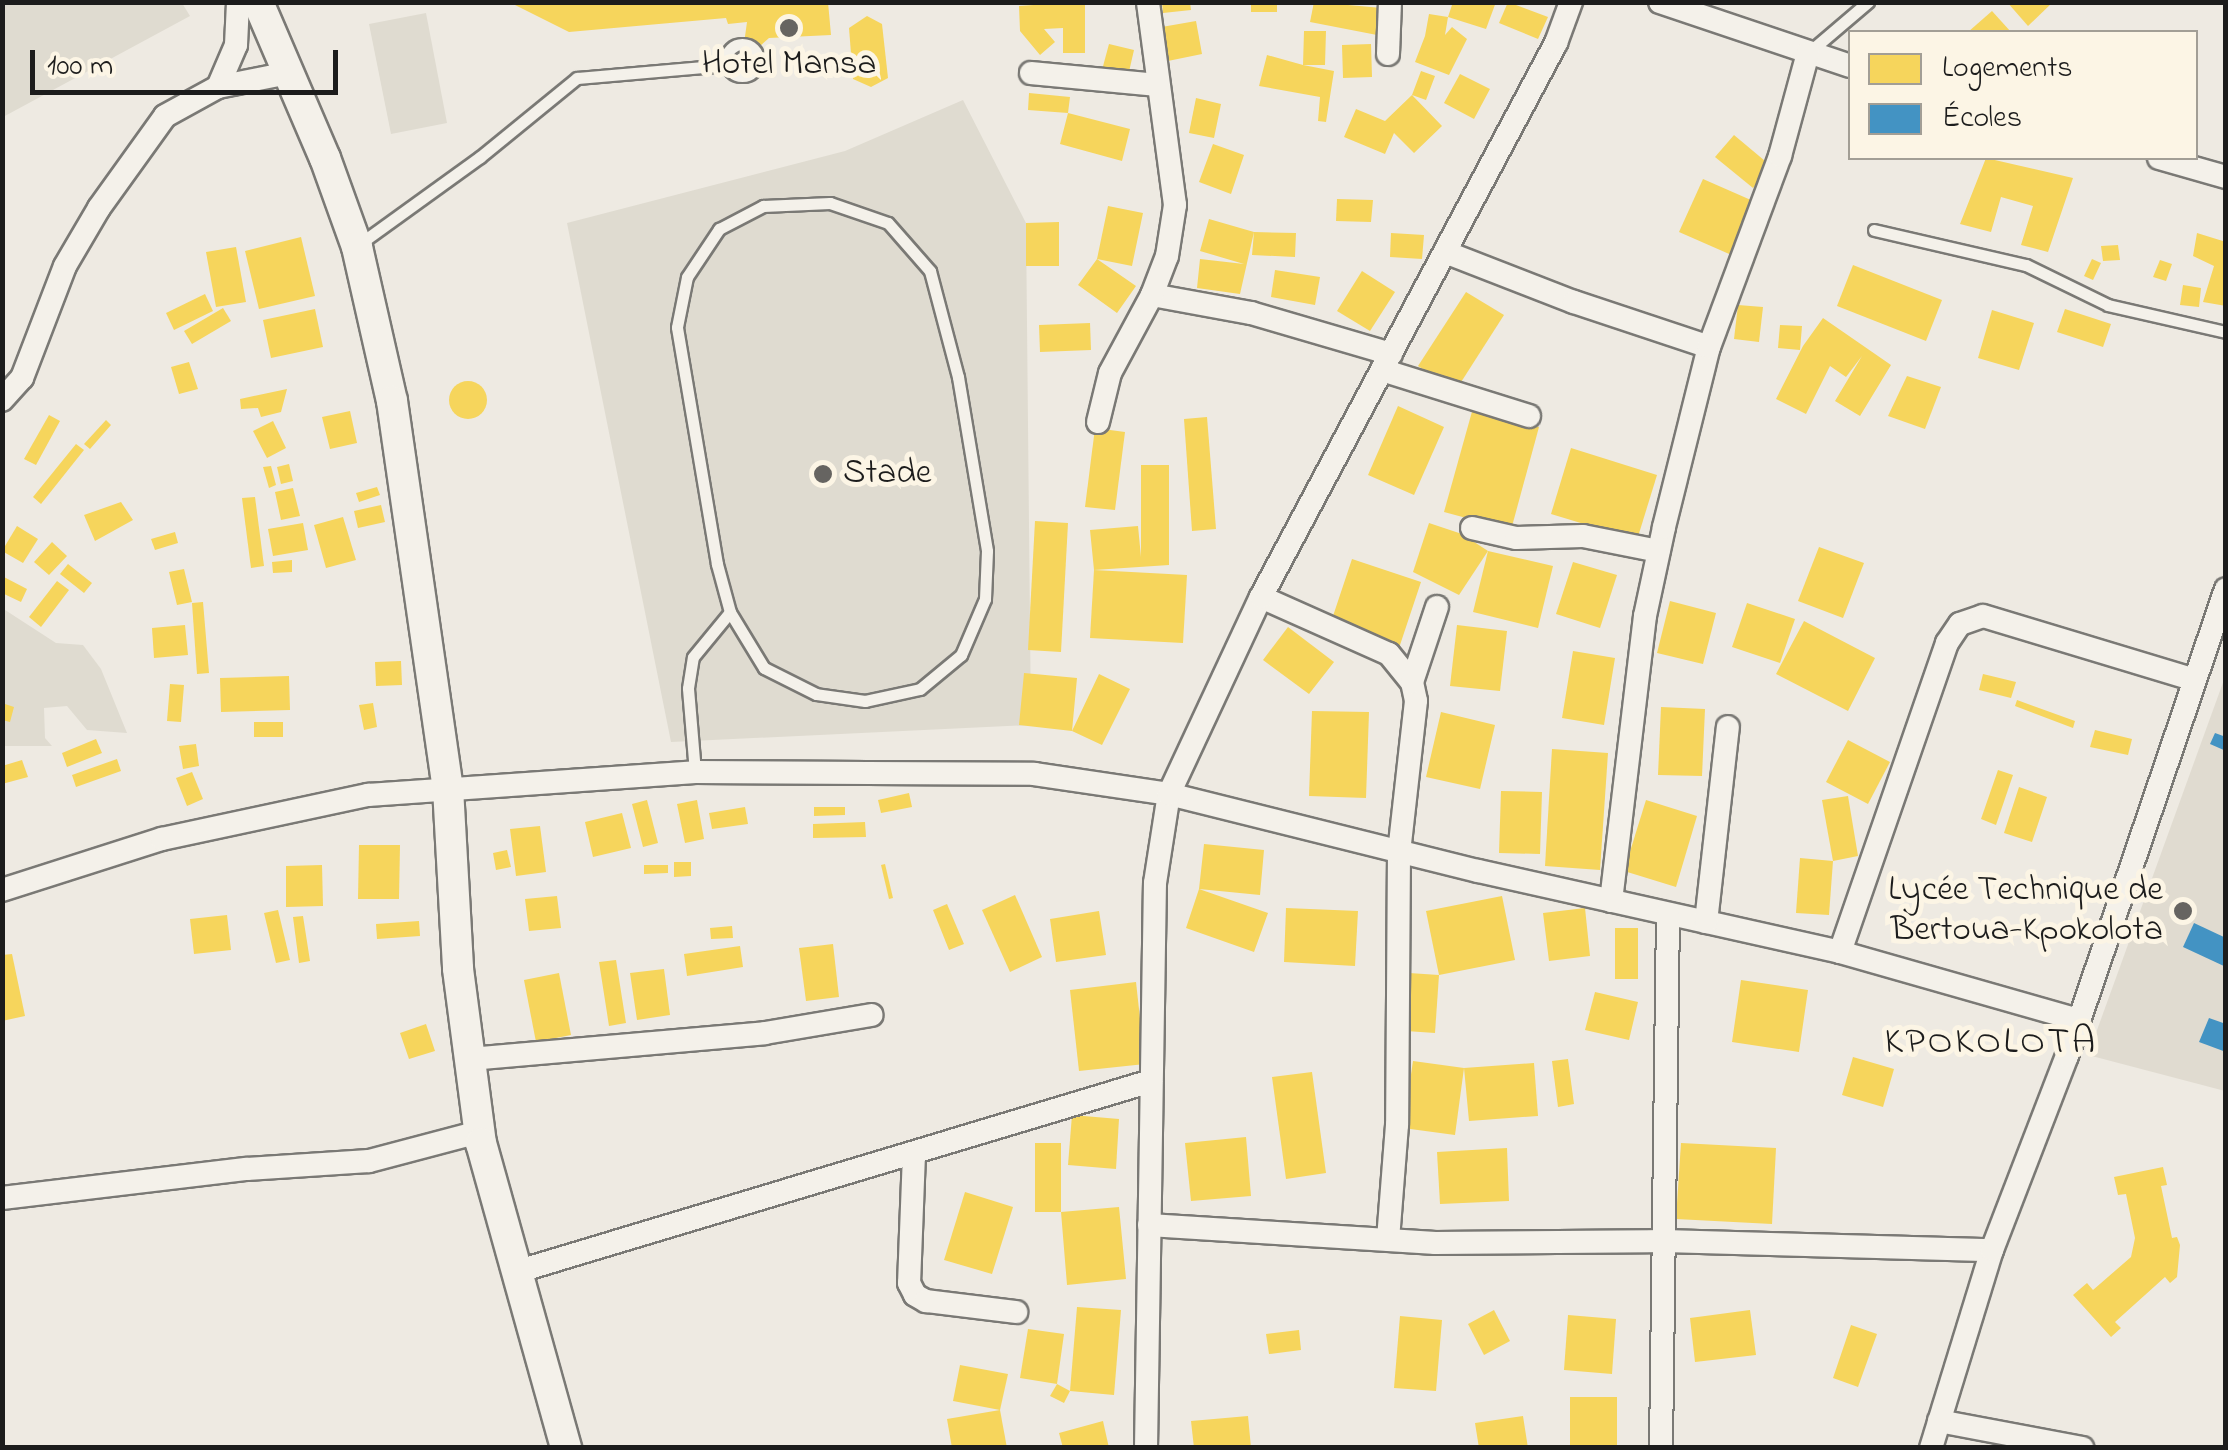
<!DOCTYPE html>
<html>
<head>
<meta charset="utf-8">
<style>
	body { margin:0 }
	#map { position:relative; width:2228px; height:1450px; overflow:hidden; background:#eeeae2; font-family:"Indie Flower",sans-serif }
	div>[style] { position:absolute }
	.built>* { inset:0; background:#e0dbd0 }
	.green>* { inset:0; background:#dfdbd0 }
	.homes>* { inset:0; background:#f6d55c }
	.round { border-radius:50% }
	.schools>* { inset:0; background:#4393c3 }
	.roads { filter:drop-shadow(2px 0 #7a7975) drop-shadow(-2px 0 #7a7975) drop-shadow(0 2px #7a7975) drop-shadow(0 -2px #7a7975) }
	.service>* { height:11px; margin:-5.5px; padding:0 5.5px; transform-origin:5.5px; border-radius:5.5px; background:#f4f1ea }
	.service>.ring { margin:-5.5px; padding:0; box-sizing:content-box; background:none; border:11px solid #f4f1ea; border-radius:50% }
	.minor>* { height:22px; margin:-11px; padding:0 11px; transform-origin:11px; border-radius:11px; background:#f4f1ea }
	.secondary>* { height:30px; margin:-15px; padding:0 15px; transform-origin:15px; border-radius:15px; background:#f4f1ea }
	.dots>* { width:28px; height:28px; translate:-50% -50%; box-sizing:border-box; border:5px solid #fcf5e5; border-radius:50% }
	span { translate:-50% -50%; white-space:nowrap; text-align:center; line-height:1.15; -webkit-text-stroke:10px #fcf5e5; paint-order:stroke }
	.poi-label { font-size:35px; color:#1c1c1c }
	.left { translate:0 -50%; text-align:left }
	.right { translate:-100% -50%; text-align:right }
	.neighbourhood-label { font-size:38px; color:#1c1c1c; letter-spacing:2.5px }
	.frame { position:absolute; inset:0; border:5px solid #1c1c1c; pointer-events:none }
	.legend { position:absolute; left:1848px; top:30px; width:350px; height:130px; box-sizing:border-box; background:#fcf5e5; border:2px solid #a29e95; margin:0; padding:12px 18px; list-style:none; font-size:30px; color:#1c1c1c }
	.legend li { display:flex; align-items:center; gap:20px; height:50px }
	.legend b { width:50px; border:2px solid #a29e95 }
	.scale { position:absolute; left:30px; top:50px; width:308px; height:45px; box-sizing:border-box; border:5px solid #1c1c1c; border-top:0; padding-left:12px; font-size:30px; line-height:35px; white-space:nowrap; color:#1c1c1c; -webkit-text-stroke:8px #fcf5e5; paint-order:stroke }
</style>
</head>
<body>
<div id="map">
	<div class="built">
		<i style="clip-path:polygon(2225px 677px,2225px 1091px,2088px 1055px)"></i>
	</div>
	<div class="green">
		<i style="clip-path:polygon(3px 2px,182px 3px,190px 16px,3px 117px)"></i>
		<i style="clip-path:polygon(426px 13px,447px 123px,391px 134px,369px 24px)"></i>
		<i style="clip-path:polygon(963px 100px,1026px 223px,1031px 725px,671px 742px,567px 223px,845px 151px)"></i>
		<i style="clip-path:polygon(2px 608px,56px 643px,83px 645px,101px 669px,127px 733px,87px 730px,67px 706px,44px 708px,45px 738px,52px 746px,3px 746px)"></i>
	</div>
	<div class="homes">
		<i style="clip-path:polygon(509px 2px,828px 2px,831px 35px,769px 38px,751px 54px,743px 51px,747px 22px,728px 24px,726px 18px,569px 32px)"></i>
		<i style="clip-path:polygon(1162px 2px,1190px 2px,1191px 10px,1163px 13px)"></i>
		<i style="clip-path:polygon(1251px 2px,1277px 2px,1277px 12px,1251px 12px)"></i>
		<i style="clip-path:polygon(1314px 2px,1382px 8px,1377px 35px,1310px 22px)"></i>
		<i style="clip-path:polygon(1453px 2px,1496px 2px,1486px 29px,1448px 17px)"></i>
		<i style="clip-path:polygon(1508px 2px,1548px 17px,1538px 39px,1499px 23px)"></i>
		<i style="clip-path:polygon(2007px 2px,2053px 2px,2028px 26px)"></i>
		<i style="clip-path:polygon(1063px 3px,1085px 3px,1085px 53px,1063px 53px,1063px 28px,1044px 29px,1055px 42px,1040px 55px,1020px 31px,1019px 6px)"></i>
		<i style="clip-path:polygon(1992px 11px,2011px 32px,1968px 32px)"></i>
		<i style="clip-path:polygon(1429px 14px,1448px 17px,1445px 35px,1452px 27px,1467px 39px,1449px 75px,1415px 62px,1425px 36px,1442px 38px,1425px 36px)"></i>
		<i style="clip-path:polygon(867px 16px,882px 24px,888px 78px,871px 87px,853px 79px,849px 28px)"></i>
		<i style="clip-path:polygon(1196px 21px,1202px 54px,1163px 62px,1156px 28px)"></i>
		<i style="clip-path:polygon(1304px 31px,1326px 31px,1325px 65px,1303px 65px,1334px 71px,1326px 122px,1318px 121px,1320px 97px,1259px 86px,1267px 55px,1303px 65px)"></i>
		<i style="clip-path:polygon(1109px 44px,1134px 50px,1128px 76px,1102px 70px)"></i>
		<i style="clip-path:polygon(1371px 44px,1372px 77px,1343px 78px,1342px 45px)"></i>
		<i style="clip-path:polygon(1421px 71px,1435px 76px,1426px 100px,1412px 95px,1442px 126px,1414px 153px,1394px 133px,1385px 154px,1344px 137px,1356px 109px,1385px 121px,1412px 95px)"></i>
		<i style="clip-path:polygon(1460px 74px,1490px 89px,1474px 119px,1444px 103px)"></i>
		<i style="clip-path:polygon(1029px 93px,1070px 97px,1068px 113px,1130px 129px,1122px 161px,1060px 144px,1068px 113px,1028px 110px)"></i>
		<i style="clip-path:polygon(1196px 98px,1221px 104px,1214px 138px,1189px 133px)"></i>
		<i style="clip-path:polygon(1734px 135px,1771px 166px,1753px 188px,1715px 157px)"></i>
		<i style="clip-path:polygon(1213px 144px,1244px 155px,1231px 194px,1199px 182px)"></i>
		<i style="clip-path:polygon(1986px 158px,2073px 178px,2048px 252px,2021px 245px,2033px 206px,2001px 197px,1991px 232px,1960px 224px)"></i>
		<i style="clip-path:polygon(1703px 179px,1760px 204px,1736px 257px,1679px 232px)"></i>
		<i style="clip-path:polygon(1337px 199px,1373px 200px,1371px 222px,1336px 221px)"></i>
		<i style="clip-path:polygon(1108px 206px,1143px 213px,1132px 266px,1097px 259px,1136px 286px,1117px 313px,1078px 285px,1097px 259px)"></i>
		<i style="clip-path:polygon(1209px 219px,1254px 232px,1296px 233px,1295px 257px,1252px 255px,1254px 232px,1240px 294px,1197px 288px,1200px 259px,1244px 264px,1200px 251px)"></i>
		<i style="clip-path:polygon(1059px 222px,1059px 266px,1026px 266px,1026px 223px)"></i>
		<i style="clip-path:polygon(1391px 233px,1424px 235px,1422px 259px,1390px 257px)"></i>
		<i style="clip-path:polygon(2197px 233px,2226px 242px,2226px 306px,2203px 302px,2214px 266px,2193px 256px)"></i>
		<i style="clip-path:polygon(301px 237px,315px 296px,259px 309px,245px 251px)"></i>
		<i style="clip-path:polygon(2118px 245px,2120px 260px,2103px 261px,2101px 246px)"></i>
		<i style="clip-path:polygon(236px 247px,246px 302px,216px 307px,206px 252px)"></i>
		<i style="clip-path:polygon(2092px 259px,2101px 263px,2093px 280px,2084px 276px)"></i>
		<i style="clip-path:polygon(2160px 260px,2172px 264px,2166px 281px,2153px 277px)"></i>
		<i style="clip-path:polygon(1853px 265px,1942px 300px,1926px 341px,1837px 306px)"></i>
		<i style="clip-path:polygon(1275px 270px,1320px 277px,1315px 305px,1271px 297px)"></i>
		<i style="clip-path:polygon(1362px 271px,1395px 292px,1370px 331px,1337px 311px)"></i>
		<i style="clip-path:polygon(2183px 285px,2201px 288px,2199px 307px,2180px 305px)"></i>
		<i style="clip-path:polygon(1466px 292px,1504px 315px,1456px 390px,1418px 366px)"></i>
		<i style="clip-path:polygon(205px 294px,213px 311px,174px 330px,166px 313px)"></i>
		<i style="clip-path:polygon(1738px 305px,1763px 307px,1759px 342px,1734px 339px)"></i>
		<i style="clip-path:polygon(223px 308px,231px 321px,192px 344px,184px 331px)"></i>
		<i style="clip-path:polygon(315px 309px,323px 347px,271px 358px,263px 320px)"></i>
		<i style="clip-path:polygon(2065px 309px,2111px 324px,2103px 347px,2057px 332px)"></i>
		<i style="clip-path:polygon(1992px 310px,2034px 323px,2019px 370px,1978px 358px)"></i>
		<i style="clip-path:polygon(1823px 318px,1891px 365px,1860px 416px,1835px 401px,1862px 356px,1846px 377px,1830px 366px,1806px 414px,1776px 399px,1803px 346px)"></i>
		<i style="clip-path:polygon(1090px 323px,1091px 350px,1040px 352px,1039px 325px)"></i>
		<i style="clip-path:polygon(1780px 325px,1802px 326px,1800px 350px,1778px 348px)"></i>
		<i style="clip-path:polygon(189px 362px,198px 389px,179px 394px,171px 367px)"></i>
		<i style="clip-path:polygon(1907px 376px,1941px 387px,1925px 429px,1888px 416px)"></i>
		<i class="round" style="left:449px;top:381px;width:38px;height:38px"></i>
		<i style="clip-path:polygon(287px 389px,281px 412px,261px 417px,258px 408px,241px 409px,240px 399px)"></i>
		<i style="clip-path:polygon(1398px 406px,1444px 427px,1414px 495px,1368px 475px)"></i>
		<i style="clip-path:polygon(1473px 408px,1539px 427px,1511px 530px,1444px 512px)"></i>
		<i style="clip-path:polygon(350px 411px,357px 443px,330px 449px,322px 417px)"></i>
		<i style="clip-path:polygon(49px 415px,60px 421px,36px 465px,24px 459px)"></i>
		<i style="clip-path:polygon(1207px 417px,1216px 529px,1192px 531px,1184px 419px)"></i>
		<i style="clip-path:polygon(106px 420px,111px 425px,90px 449px,84px 444px)"></i>
		<i style="clip-path:polygon(273px 421px,286px 448px,267px 458px,253px 431px)"></i>
		<i style="clip-path:polygon(1095px 428px,1125px 432px,1115px 510px,1085px 507px)"></i>
		<i style="clip-path:polygon(76px 444px,84px 450px,41px 504px,33px 497px)"></i>
		<i style="clip-path:polygon(1571px 448px,1657px 475px,1637px 540px,1551px 514px)"></i>
		<i style="clip-path:polygon(289px 464px,293px 481px,281px 484px,277px 467px)"></i>
		<i style="clip-path:polygon(1141px 465px,1169px 465px,1169px 565px,1094px 570px,1090px 530px,1138px 526px,1141px 557px)"></i>
		<i style="clip-path:polygon(271px 466px,276px 485px,269px 488px,263px 467px)"></i>
		<i style="clip-path:polygon(377px 487px,380px 495px,359px 502px,356px 493px)"></i>
		<i style="clip-path:polygon(293px 488px,300px 516px,281px 520px,275px 492px)"></i>
		<i style="clip-path:polygon(255px 497px,264px 566px,251px 568px,242px 498px)"></i>
		<i style="clip-path:polygon(121px 502px,133px 520px,95px 541px,84px 515px)"></i>
		<i style="clip-path:polygon(381px 505px,385px 522px,358px 528px,354px 511px)"></i>
		<i style="clip-path:polygon(343px 517px,356px 560px,326px 568px,314px 525px)"></i>
		<i style="clip-path:polygon(1035px 521px,1068px 523px,1061px 652px,1028px 650px)"></i>
		<i style="clip-path:polygon(303px 523px,308px 550px,273px 556px,268px 529px)"></i>
		<i style="clip-path:polygon(1429px 523px,1462px 534px,1488px 551px,1459px 595px,1413px 572px)"></i>
		<i style="clip-path:polygon(17px 526px,38px 539px,23px 563px,2px 551px)"></i>
		<i style="clip-path:polygon(175px 532px,178px 543px,155px 550px,151px 539px)"></i>
		<i style="clip-path:polygon(52px 542px,67px 556px,49px 575px,34px 562px)"></i>
		<i style="clip-path:polygon(1819px 547px,1864px 563px,1843px 618px,1798px 601px)"></i>
		<i style="clip-path:polygon(1488px 551px,1553px 566px,1538px 628px,1473px 612px)"></i>
		<i style="clip-path:polygon(1352px 559px,1421px 582px,1399px 648px,1330px 625px)"></i>
		<i style="clip-path:polygon(292px 560px,292px 572px,273px 573px,272px 562px)"></i>
		<i style="clip-path:polygon(1573px 562px,1617px 575px,1600px 628px,1556px 614px)"></i>
		<i style="clip-path:polygon(68px 564px,92px 583px,84px 593px,60px 574px)"></i>
		<i style="clip-path:polygon(184px 569px,192px 602px,177px 605px,169px 572px)"></i>
		<i style="clip-path:polygon(1094px 570px,1187px 575px,1183px 643px,1090px 638px)"></i>
		<i style="clip-path:polygon(2px 576px,27px 589px,21px 602px,2px 593px)"></i>
		<i style="clip-path:polygon(57px 581px,69px 590px,41px 627px,29px 617px)"></i>
		<i style="clip-path:polygon(1670px 601px,1716px 613px,1703px 664px,1657px 653px)"></i>
		<i style="clip-path:polygon(203px 602px,209px 673px,197px 674px,192px 603px)"></i>
		<i style="clip-path:polygon(1747px 603px,1795px 619px,1780px 663px,1732px 647px)"></i>
		<i style="clip-path:polygon(1804px 621px,1875px 658px,1848px 711px,1776px 674px)"></i>
		<i style="clip-path:polygon(185px 625px,188px 655px,154px 658px,152px 628px)"></i>
		<i style="clip-path:polygon(1457px 625px,1507px 631px,1500px 691px,1450px 686px)"></i>
		<i style="clip-path:polygon(1288px 627px,1334px 662px,1309px 694px,1263px 660px)"></i>
		<i style="clip-path:polygon(1573px 651px,1615px 658px,1604px 725px,1562px 718px)"></i>
		<i style="clip-path:polygon(401px 661px,402px 685px,376px 686px,375px 662px)"></i>
		<i style="clip-path:polygon(1024px 673px,1077px 678px,1072px 731px,1099px 674px,1130px 689px,1102px 745px,1072px 731px,1019px 725px)"></i>
		<i style="clip-path:polygon(1983px 674px,2016px 682px,2011px 698px,1979px 690px)"></i>
		<i style="clip-path:polygon(289px 676px,290px 710px,221px 712px,220px 678px)"></i>
		<i style="clip-path:polygon(170px 684px,184px 685px,181px 722px,167px 721px)"></i>
		<i style="clip-path:polygon(2017px 700px,2075px 721px,2073px 728px,2015px 706px)"></i>
		<i style="clip-path:polygon(2px 703px,14px 707px,10px 722px,2px 720px)"></i>
		<i style="clip-path:polygon(373px 703px,377px 727px,364px 730px,359px 705px)"></i>
		<i style="clip-path:polygon(1661px 707px,1705px 709px,1702px 776px,1658px 775px)"></i>
		<i style="clip-path:polygon(1312px 711px,1369px 712px,1366px 798px,1309px 796px)"></i>
		<i style="clip-path:polygon(1441px 712px,1495px 725px,1480px 789px,1426px 777px)"></i>
		<i style="clip-path:polygon(254px 722px,283px 722px,283px 737px,254px 737px)"></i>
		<i style="clip-path:polygon(2095px 730px,2132px 739px,2128px 755px,2090px 747px)"></i>
		<i style="clip-path:polygon(96px 739px,102px 753px,67px 767px,62px 753px)"></i>
		<i style="clip-path:polygon(1848px 740px,1890px 762px,1868px 804px,1826px 782px)"></i>
		<i style="clip-path:polygon(196px 744px,199px 766px,183px 769px,179px 746px)"></i>
		<i style="clip-path:polygon(1552px 749px,1608px 753px,1600px 870px,1545px 866px)"></i>
		<i style="clip-path:polygon(117px 759px,121px 771px,76px 787px,72px 775px)"></i>
		<i style="clip-path:polygon(22px 760px,28px 777px,2px 784px,2px 766px)"></i>
		<i style="clip-path:polygon(1998px 770px,2013px 775px,1996px 825px,1981px 819px)"></i>
		<i style="clip-path:polygon(192px 772px,203px 799px,187px 806px,176px 778px)"></i>
		<i style="clip-path:polygon(2019px 787px,2047px 797px,2032px 842px,2004px 833px)"></i>
		<i style="clip-path:polygon(1501px 791px,1542px 792px,1540px 854px,1499px 853px)"></i>
		<i style="clip-path:polygon(909px 793px,912px 807px,881px 813px,878px 800px)"></i>
		<i style="clip-path:polygon(1848px 796px,1858px 856px,1833px 861px,1822px 800px)"></i>
		<i style="clip-path:polygon(647px 800px,658px 843px,643px 847px,632px 804px)"></i>
		<i style="clip-path:polygon(697px 800px,704px 839px,685px 843px,677px 804px)"></i>
		<i style="clip-path:polygon(1646px 800px,1697px 816px,1676px 887px,1624px 871px)"></i>
		<i style="clip-path:polygon(745px 807px,748px 824px,712px 829px,709px 813px)"></i>
		<i style="clip-path:polygon(814px 807px,845px 807px,845px 815px,814px 816px)"></i>
		<i style="clip-path:polygon(622px 813px,631px 848px,593px 857px,585px 822px)"></i>
		<i style="clip-path:polygon(865px 822px,866px 837px,813px 838px,813px 824px)"></i>
		<i style="clip-path:polygon(540px 826px,546px 872px,516px 876px,510px 829px)"></i>
		<i style="clip-path:polygon(1204px 844px,1264px 850px,1260px 895px,1199px 889px,1268px 913px,1254px 952px,1186px 928px,1199px 889px)"></i>
		<i style="clip-path:polygon(359px 845px,400px 845px,399px 899px,358px 899px)"></i>
		<i style="clip-path:polygon(507px 850px,511px 867px,496px 870px,493px 853px)"></i>
		<i style="clip-path:polygon(1800px 858px,1833px 861px,1829px 915px,1796px 913px)"></i>
		<i style="clip-path:polygon(674px 862px,691px 862px,691px 876px,674px 877px)"></i>
		<i style="clip-path:polygon(885px 864px,893px 898px,889px 899px,881px 865px)"></i>
		<i style="clip-path:polygon(322px 865px,323px 906px,286px 907px,286px 866px)"></i>
		<i style="clip-path:polygon(644px 865px,668px 865px,668px 873px,644px 874px)"></i>
		<i style="clip-path:polygon(1015px 895px,1042px 957px,1010px 972px,982px 910px)"></i>
		<i style="clip-path:polygon(557px 896px,561px 928px,529px 931px,525px 899px)"></i>
		<i style="clip-path:polygon(1502px 896px,1515px 960px,1439px 975px,1426px 911px)"></i>
		<i style="clip-path:polygon(947px 904px,964px 944px,949px 950px,933px 910px)"></i>
		<i style="clip-path:polygon(1286px 908px,1358px 911px,1355px 966px,1284px 962px)"></i>
		<i style="clip-path:polygon(1585px 908px,1590px 956px,1549px 961px,1543px 913px)"></i>
		<i style="clip-path:polygon(278px 910px,290px 960px,276px 963px,264px 913px)"></i>
		<i style="clip-path:polygon(1099px 911px,1106px 955px,1056px 962px,1050px 919px)"></i>
		<i style="clip-path:polygon(227px 915px,231px 950px,194px 954px,190px 919px)"></i>
		<i style="clip-path:polygon(303px 916px,310px 961px,299px 963px,293px 917px)"></i>
		<i style="clip-path:polygon(419px 921px,420px 936px,377px 939px,376px 924px)"></i>
		<i style="clip-path:polygon(732px 926px,733px 938px,711px 939px,710px 928px)"></i>
		<i style="clip-path:polygon(1615px 928px,1638px 928px,1638px 979px,1615px 979px)"></i>
		<i style="clip-path:polygon(833px 944px,839px 997px,806px 1001px,799px 948px)"></i>
		<i style="clip-path:polygon(740px 946px,743px 967px,687px 976px,684px 954px)"></i>
		<i style="clip-path:polygon(12px 954px,25px 1016px,2px 1021px,2px 955px)"></i>
		<i style="clip-path:polygon(616px 960px,626px 1023px,609px 1026px,599px 962px)"></i>
		<i style="clip-path:polygon(664px 969px,670px 1015px,637px 1020px,630px 973px)"></i>
		<i style="clip-path:polygon(559px 973px,571px 1035px,536px 1042px,524px 980px)"></i>
		<i style="clip-path:polygon(1409px 973px,1439px 975px,1435px 1033px,1406px 1031px)"></i>
		<i style="clip-path:polygon(1741px 980px,1808px 990px,1799px 1052px,1732px 1042px)"></i>
		<i style="clip-path:polygon(1136px 982px,1145px 1064px,1079px 1071px,1070px 990px)"></i>
		<i style="clip-path:polygon(1595px 992px,1638px 1002px,1629px 1040px,1585px 1030px)"></i>
		<i style="clip-path:polygon(426px 1024px,435px 1051px,409px 1059px,400px 1033px)"></i>
		<i style="clip-path:polygon(1853px 1057px,1894px 1069px,1883px 1107px,1842px 1095px)"></i>
		<i style="clip-path:polygon(1568px 1059px,1574px 1104px,1558px 1107px,1552px 1061px)"></i>
		<i style="clip-path:polygon(1413px 1061px,1464px 1068px,1455px 1135px,1403px 1128px)"></i>
		<i style="clip-path:polygon(1534px 1063px,1538px 1116px,1469px 1121px,1464px 1068px)"></i>
		<i style="clip-path:polygon(1312px 1072px,1326px 1173px,1286px 1179px,1272px 1077px)"></i>
		<i style="clip-path:polygon(1072px 1115px,1119px 1119px,1116px 1169px,1068px 1165px)"></i>
		<i style="clip-path:polygon(1246px 1137px,1251px 1196px,1191px 1201px,1185px 1143px)"></i>
		<i style="clip-path:polygon(1035px 1143px,1061px 1143px,1061px 1212px,1119px 1207px,1126px 1279px,1067px 1285px,1061px 1212px,1035px 1212px)"></i>
		<i style="clip-path:polygon(1681px 1143px,1776px 1148px,1772px 1224px,1676px 1219px)"></i>
		<i style="clip-path:polygon(1507px 1148px,1509px 1201px,1440px 1204px,1437px 1152px)"></i>
		<i style="clip-path:polygon(2163px 1167px,2167px 1185px,2161px 1186px,2172px 1238px,2177px 1237px,2180px 1245px,2177px 1277px,2170px 1283px,2165px 1277px,2115px 1322px,2121px 1328px,2111px 1337px,2073px 1295px,2087px 1283px,2093px 1290px,2131px 1257px,2135px 1238px,2126px 1194px,2118px 1195px,2114px 1177px)"></i>
		<i style="clip-path:polygon(965px 1192px,1013px 1207px,992px 1274px,944px 1260px)"></i>
		<i style="clip-path:polygon(1077px 1307px,1121px 1310px,1114px 1395px,1070px 1391px)"></i>
		<i style="clip-path:polygon(1494px 1310px,1510px 1341px,1484px 1355px,1468px 1324px)"></i>
		<i style="clip-path:polygon(1750px 1310px,1756px 1355px,1695px 1362px,1690px 1318px)"></i>
		<i style="clip-path:polygon(1568px 1315px,1616px 1319px,1612px 1374px,1564px 1370px)"></i>
		<i style="clip-path:polygon(1400px 1316px,1442px 1320px,1436px 1391px,1394px 1388px)"></i>
		<i style="clip-path:polygon(1851px 1325px,1877px 1334px,1858px 1387px,1833px 1378px)"></i>
		<i style="clip-path:polygon(1028px 1329px,1064px 1334px,1057px 1384px,1020px 1378px)"></i>
		<i style="clip-path:polygon(1299px 1330px,1301px 1350px,1269px 1354px,1266px 1334px)"></i>
		<i style="clip-path:polygon(960px 1365px,1008px 1374px,1000px 1410px,953px 1401px)"></i>
		<i style="clip-path:polygon(1057px 1384px,1070px 1391px,1064px 1403px,1050px 1396px)"></i>
		<i style="clip-path:polygon(1570px 1397px,1617px 1397px,1617px 1448px,1570px 1448px)"></i>
		<i style="clip-path:polygon(1000px 1410px,1007px 1448px,952px 1448px,947px 1419px)"></i>
		<i style="clip-path:polygon(1248px 1416px,1251px 1448px,1194px 1448px,1191px 1421px)"></i>
		<i style="clip-path:polygon(1523px 1416px,1528px 1448px,1479px 1448px,1475px 1423px)"></i>
		<i style="clip-path:polygon(1103px 1421px,1109px 1448px,1063px 1448px,1059px 1433px)"></i>
	</div>
	<div class="schools">
		<i style="clip-path:polygon(2215px 733px,2226px 737px,2226px 751px,2210px 744px)"></i>
		<i style="clip-path:polygon(2194px 923px,2226px 938px,2226px 967px,2183px 947px)"></i>
		<i style="clip-path:polygon(2209px 1018px,2226px 1024px,2226px 1052px,2199px 1042px)"></i>
	</div>
	<div class="roads">
		<div class="service">
			<i class="ring" style="left:726px;top:44px;width:21px;height:21px"></i>
			<i style="left:1808px;top:53px;width:79px;rotate:-40.4deg"></i>
			<i style="left:830px;top:203px;width:61px;rotate:19deg"></i>
			<i style="left:888px;top:223px;width:64px;rotate:48.8deg"></i>
			<i style="left:930px;top:271px;width:110px;rotate:75.2deg"></i>
			<i style="left:958px;top:377px;width:176px;rotate:80.5deg"></i>
			<i style="left:987px;top:551px;width:48px;rotate:92.4deg"></i>
			<i style="left:985px;top:599px;width:61px;rotate:113.2deg"></i>
			<i style="left:961px;top:655px;width:53px;rotate:140.3deg"></i>
			<i style="left:920px;top:689px;width:56px;rotate:167.7deg"></i>
			<i style="left:865px;top:701px;width:49px;rotate:-171.9deg"></i>
			<i style="left:816px;top:694px;width:58px;rotate:-153.4deg"></i>
			<i style="left:764px;top:668px;width:66px;rotate:-121.3deg"></i>
			<i style="left:730px;top:612px;width:50px;rotate:-105.2deg"></i>
			<i style="left:717px;top:564px;width:240px;rotate:-99.6deg"></i>
			<i style="left:677px;top:327px;width:51px;rotate:-78.7deg"></i>
			<i style="left:687px;top:277px;width:58px;rotate:-56.3deg"></i>
			<i style="left:719px;top:229px;width:50px;rotate:-27.6deg"></i>
			<i style="left:763px;top:206px;width:67px;rotate:-2.6deg"></i>
			<i style="left:1874px;top:230px;width:156px;rotate:13deg"></i>
			<i style="left:2026px;top:265px;width:91px;rotate:26deg"></i>
			<i style="left:2108px;top:305px;width:121px;rotate:12.9deg"></i>
			<i style="left:358px;top:245px;width:150px;rotate:-35.8deg"></i>
			<i style="left:480px;top:157px;width:125px;rotate:-39.2deg"></i>
			<i style="left:577px;top:78px;width:150px;rotate:-5deg"></i>
			<i style="left:695px;top:772px;width:84px;rotate:-94.8deg"></i>
			<i style="left:688px;top:688px;width:31px;rotate:-81deg"></i>
			<i style="left:693px;top:657px;width:58px;rotate:-50.6deg"></i>
		</div>
		<div class="minor">
			<i style="left:1660px;top:2px;width:200px;rotate:18.6deg"></i>
			<i style="left:1388px;top:54px;width:52px;rotate:-87.8deg"></i>
			<i style="left:1031px;top:73px;width:127px;rotate:5.4deg"></i>
			<i style="left:218px;top:87px;width:46px;rotate:-66.8deg"></i>
			<i style="left:236px;top:45px;width:43px;rotate:-87.3deg"></i>
			<i style="left:2159px;top:158px;width:70px;rotate:15.8deg"></i>
			<i style="left:1445px;top:252px;width:138px;rotate:21.2deg"></i>
			<i style="left:1574px;top:302px;width:142px;rotate:18.4deg"></i>
			<i style="left:1152px;top:295px;width:101px;rotate:10.3deg"></i>
			<i style="left:1251px;top:313px;width:146px;rotate:16.3deg"></i>
			<i style="left:1382px;top:370px;width:154px;rotate:17.4deg"></i>
			<i style="left:2px;top:400px;width:30px;rotate:-48deg"></i>
			<i style="left:22px;top:378px;width:120px;rotate:-69deg"></i>
			<i style="left:65px;top:266px;width:67px;rotate:-59.6deg"></i>
			<i style="left:99px;top:208px;width:113px;rotate:-54.3deg"></i>
			<i style="left:165px;top:116px;width:60px;rotate:-28.7deg"></i>
			<i style="left:218px;top:87px;width:72px;rotate:-11.2deg"></i>
			<i style="left:1098px;top:422px;width:50px;rotate:-76.2deg"></i>
			<i style="left:1110px;top:373px;width:89px;rotate:-61.7deg"></i>
			<i style="left:1152px;top:295px;width:42px;rotate:-69deg"></i>
			<i style="left:1167px;top:256px;width:52px;rotate:-81.1deg"></i>
			<i style="left:1175px;top:205px;width:205px;rotate:-97.6deg"></i>
			<i style="left:1472px;top:528px;width:45px;rotate:12.8deg"></i>
			<i style="left:1516px;top:538px;width:67px;rotate:-1.7deg"></i>
			<i style="left:1583px;top:536px;width:77px;rotate:11.2deg"></i>
			<i style="left:1261px;top:597px;width:140px;rotate:24deg"></i>
			<i style="left:1389px;top:654px;width:36px;rotate:51deg"></i>
			<i style="left:1412px;top:682px;width:19px;rotate:78deg"></i>
			<i style="left:1416px;top:701px;width:152px;rotate:96.4deg"></i>
			<i style="left:1399px;top:852px;width:273px;rotate:90.4deg"></i>
			<i style="left:1397px;top:1125px;width:115px;rotate:94.5deg"></i>
			<i style="left:1412px;top:682px;width:79px;rotate:-71.6deg"></i>
			<i style="left:2px;top:890px;width:168px;rotate:-17.7deg"></i>
			<i style="left:162px;top:839px;width:211px;rotate:-12.1deg"></i>
			<i style="left:368px;top:795px;width:328px;rotate:-4deg"></i>
			<i style="left:695px;top:772px;width:339px;rotate:0.3deg"></i>
			<i style="left:1034px;top:774px;width:136px;rotate:8.4deg"></i>
			<i style="left:1169px;top:794px;width:318px;rotate:14deg"></i>
			<i style="left:1478px;top:871px;width:371px;rotate:12.6deg"></i>
			<i style="left:1840px;top:952px;width:248px;rotate:15.9deg"></i>
			<i style="left:1611px;top:901px;width:287px;rotate:-83.2deg"></i>
			<i style="left:1645px;top:616px;width:91px;rotate:-77.9deg"></i>
			<i style="left:1664px;top:527px;width:186px;rotate:-76deg"></i>
			<i style="left:1709px;top:347px;width:204px;rotate:-69.6deg"></i>
			<i style="left:1780px;top:156px;width:107px;rotate:-74.8deg"></i>
			<i style="left:1706px;top:922px;width:196px;rotate:-83.6deg"></i>
			<i style="left:1840px;top:952px;width:327px;rotate:-70.9deg"></i>
			<i style="left:1947px;top:643px;width:23px;rotate:-56deg"></i>
			<i style="left:1960px;top:624px;width:24px;rotate:-19deg"></i>
			<i style="left:1983px;top:616px;width:221px;rotate:16.8deg"></i>
			<i style="left:470px;top:1059px;width:296px;rotate:-5deg"></i>
			<i style="left:765px;top:1033px;width:108px;rotate:-9.6deg"></i>
			<i style="left:914px;top:1154px;width:129px;rotate:92.2deg"></i>
			<i style="left:909px;top:1283px;width:13px;rotate:63deg"></i>
			<i style="left:915px;top:1295px;width:13px;rotate:29deg"></i>
			<i style="left:926px;top:1301px;width:91px;rotate:7deg"></i>
			<i style="left:2px;top:1198px;width:247px;rotate:-6.8deg"></i>
			<i style="left:247px;top:1169px;width:122px;rotate:-3.8deg"></i>
			<i style="left:369px;top:1161px;width:114px;rotate:-14.8deg"></i>
			<i style="left:1149px;top:1225px;width:287px;rotate:3.6deg"></i>
			<i style="left:1435px;top:1243px;width:229px;rotate:-0.5deg"></i>
			<i style="left:1664px;top:1241px;width:328px;rotate:1.6deg"></i>
			<i style="left:519px;top:1271px;width:660px;rotate:-16.73deg"></i>
			<i style="left:1939px;top:1421px;width:146px;rotate:10.7deg"></i>
			<i style="left:1146px;top:1448px;width:565px;rotate:-89.09deg"></i>
			<i style="left:1155px;top:883px;width:90px;rotate:-81.1deg"></i>
			<i style="left:1169px;top:794px;width:217px;rotate:-65deg"></i>
			<i style="left:1261px;top:597px;width:628px;rotate:-61.97deg"></i>
			<i style="left:1556px;top:43px;width:44px;rotate:-69.9deg"></i>
			<i style="left:1661px;top:1448px;width:534px;rotate:-89.25deg"></i>
			<i style="left:1931px;top:1448px;width:207px;rotate:-72.9deg"></i>
			<i style="left:1992px;top:1250px;width:208px;rotate:-68.9deg"></i>
			<i style="left:2067px;top:1056px;width:493px;rotate:-71.2deg"></i>
		</div>
		<div class="secondary">
			<i style="left:258px;top:2px;width:170px;rotate:66.8deg"></i>
			<i style="left:325px;top:158px;width:95px;rotate:70.2deg"></i>
			<i style="left:357px;top:247px;width:158px;rotate:77.2deg"></i>
			<i style="left:392px;top:401px;width:391px;rotate:81.8deg"></i>
			<i style="left:448px;top:788px;width:181px;rotate:86.8deg"></i>
			<i style="left:458px;top:969px;width:176px;rotate:82.5deg"></i>
			<i style="left:481px;top:1143px;width:317px;rotate:74.4deg"></i>
		</div>
	</div>
	<div class="dots">
		<i style="left:789px;top:28px;background:#666461"></i>
		<i style="left:823px;top:474px;background:#666461"></i>
		<i style="left:2183px;top:911px;background:#666461"></i>
	</div>
	<div class="poi-label">
		<span style="left:789px;top:65px">Hotel Mansa</span>
		<span class="left" style="left:843px;top:474px">Stade</span>
		<span class="right" style="left:2163px;top:911px">Lycée Technique de<br>Bertoua-Kpokolota</span>
	</div>
	<div class="neighbourhood-label">
		<span style="left:1991px;top:1044px">KPOKOLOTA</span>
	</div>
	<div class="frame"></div>
	<ul class="legend">
	<li><b style="height:28px;background:#f6d55c"></b>Logements</li>
	<li><b style="height:28px;background:#4393c3"></b>Écoles</li>
	</ul>
	<div class="scale">100 m</div>
</div>
</body>
</html>
